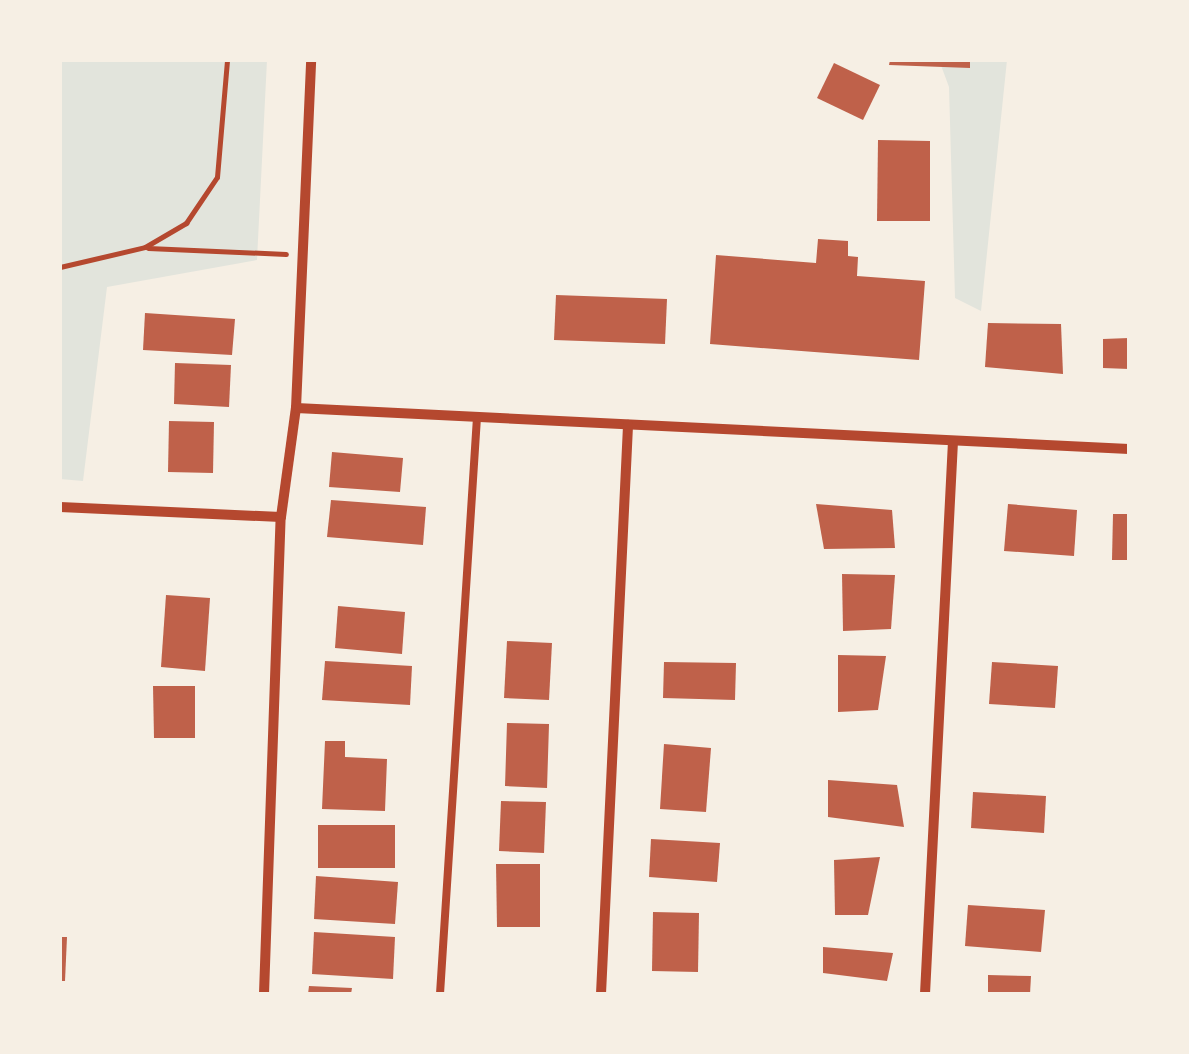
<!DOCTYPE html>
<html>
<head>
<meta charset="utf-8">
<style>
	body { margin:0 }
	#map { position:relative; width:1189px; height:1054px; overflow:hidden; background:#f6efe4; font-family:"Golos Text",sans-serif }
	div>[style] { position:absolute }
	.green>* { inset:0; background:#e2e4dc }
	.building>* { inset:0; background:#bf614a }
	.path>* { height:5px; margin:-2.5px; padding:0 2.5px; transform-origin:2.5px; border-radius:2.5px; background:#b5482f }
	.service>* { height:8px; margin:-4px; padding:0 4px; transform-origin:4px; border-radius:4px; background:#b5482f }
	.minor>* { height:10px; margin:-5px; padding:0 5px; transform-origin:5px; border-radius:5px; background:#b5482f }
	span { translate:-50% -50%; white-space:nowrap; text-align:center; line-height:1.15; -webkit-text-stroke:8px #f6efe4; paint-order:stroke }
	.frame { position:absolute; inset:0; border:62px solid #f6efe4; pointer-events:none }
</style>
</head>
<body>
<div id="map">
	<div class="green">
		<i style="clip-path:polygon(60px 60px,267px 60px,257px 260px,107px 287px,83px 481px,60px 479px)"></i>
		<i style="clip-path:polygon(939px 60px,1007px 60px,981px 311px,955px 298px,949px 87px)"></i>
	</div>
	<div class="building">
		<i style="clip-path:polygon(890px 60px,970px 60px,970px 68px,889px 65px)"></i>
		<i style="clip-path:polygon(834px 63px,880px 85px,863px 120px,817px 98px)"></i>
		<i style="clip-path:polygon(878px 140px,930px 141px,930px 221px,877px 221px)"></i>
		<i style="clip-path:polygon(818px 239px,848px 241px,848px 256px,858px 257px,857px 276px,925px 281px,919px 360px,710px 344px,716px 255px,816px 263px)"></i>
		<i style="clip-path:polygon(556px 295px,667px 299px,665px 344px,554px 340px)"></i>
		<i style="clip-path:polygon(145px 313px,235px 319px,232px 355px,143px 350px)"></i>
		<i style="clip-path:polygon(988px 323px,1061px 324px,1063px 374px,985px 367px)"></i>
		<i style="clip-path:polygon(1129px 338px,1129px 369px,1103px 368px,1103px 339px)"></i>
		<i style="clip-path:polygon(175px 363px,231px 365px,229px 407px,174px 404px)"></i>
		<i style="clip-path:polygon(169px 421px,214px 422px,213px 473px,168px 472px)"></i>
		<i style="clip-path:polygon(332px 452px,403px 458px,400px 492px,329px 487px)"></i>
		<i style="clip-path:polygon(331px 500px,426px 507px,423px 545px,327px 537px)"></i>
		<i style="clip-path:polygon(816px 504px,892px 510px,895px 548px,824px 549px)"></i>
		<i style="clip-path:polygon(1008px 504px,1077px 510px,1074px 556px,1004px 551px)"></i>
		<i style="clip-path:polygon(1113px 514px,1129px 514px,1129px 560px,1112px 560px)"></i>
		<i style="clip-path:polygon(842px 574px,895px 575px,891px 629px,843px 631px)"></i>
		<i style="clip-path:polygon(166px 595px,210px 598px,205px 671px,161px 667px)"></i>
		<i style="clip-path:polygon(338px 606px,405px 612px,402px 654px,335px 648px)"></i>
		<i style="clip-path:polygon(507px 641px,552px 643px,549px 700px,504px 698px)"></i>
		<i style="clip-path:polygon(838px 655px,886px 656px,878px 710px,838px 712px)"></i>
		<i style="clip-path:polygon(325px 661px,412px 666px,410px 705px,322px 700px)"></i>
		<i style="clip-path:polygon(664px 662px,736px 663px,735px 700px,663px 698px)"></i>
		<i style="clip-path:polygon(992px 662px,1058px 666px,1055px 708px,989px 704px)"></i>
		<i style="clip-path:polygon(153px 686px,195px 686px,195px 738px,154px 738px)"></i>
		<i style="clip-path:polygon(507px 723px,549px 724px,547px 788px,505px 786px)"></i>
		<i style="clip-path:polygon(325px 741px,345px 741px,345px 757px,387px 759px,385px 811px,322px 809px)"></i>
		<i style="clip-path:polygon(664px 744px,711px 748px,706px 812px,660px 809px)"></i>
		<i style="clip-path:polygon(828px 780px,897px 785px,904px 827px,828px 817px)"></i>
		<i style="clip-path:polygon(973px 792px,1046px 796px,1044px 833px,971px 828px)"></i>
		<i style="clip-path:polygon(501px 801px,546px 802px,544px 853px,499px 851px)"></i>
		<i style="clip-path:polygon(318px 825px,395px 825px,395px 868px,318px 868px)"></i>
		<i style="clip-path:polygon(651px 839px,720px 843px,717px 882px,649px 877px)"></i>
		<i style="clip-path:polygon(880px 857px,868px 915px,835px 915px,834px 860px)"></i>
		<i style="clip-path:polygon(496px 864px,540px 864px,540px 927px,497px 927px)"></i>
		<i style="clip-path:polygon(316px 876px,398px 882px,395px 924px,314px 919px)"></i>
		<i style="clip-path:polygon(968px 905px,1045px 910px,1041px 952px,965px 946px)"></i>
		<i style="clip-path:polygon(653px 912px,699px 913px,698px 972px,652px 971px)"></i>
		<i style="clip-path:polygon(314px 932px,395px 937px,393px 979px,312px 974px)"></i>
		<i style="clip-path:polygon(60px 937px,67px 937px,65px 981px,60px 981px)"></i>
		<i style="clip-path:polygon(823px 947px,893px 953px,887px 981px,823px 973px)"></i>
		<i style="clip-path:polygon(988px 975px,1031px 976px,1030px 994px,988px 994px)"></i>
		<i style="clip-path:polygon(309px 986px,352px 988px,351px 994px,308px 994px)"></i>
	</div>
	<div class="path">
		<i style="left:148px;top:248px;width:138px;rotate:2.5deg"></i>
		<i style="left:60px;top:267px;width:87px;rotate:-13.2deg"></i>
		<i style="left:145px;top:247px;width:48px;rotate:-30.3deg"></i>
		<i style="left:186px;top:223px;width:55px;rotate:-56deg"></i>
		<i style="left:217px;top:177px;width:117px;rotate:-85.1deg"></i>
	</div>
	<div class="service">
		<i style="left:440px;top:994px;width:578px;rotate:-86.33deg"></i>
	</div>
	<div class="minor">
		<i style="left:296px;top:408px;width:834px;rotate:2.82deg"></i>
		<i style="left:60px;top:507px;width:221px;rotate:2.6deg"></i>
		<i style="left:264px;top:994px;width:477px;rotate:-88deg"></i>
		<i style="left:281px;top:517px;width:110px;rotate:-82.2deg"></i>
		<i style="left:296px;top:408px;width:348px;rotate:-87.5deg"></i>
		<i style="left:601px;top:994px;width:570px;rotate:-87.28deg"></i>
		<i style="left:925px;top:994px;width:553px;rotate:-87.1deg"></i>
	</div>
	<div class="frame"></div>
</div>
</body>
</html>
